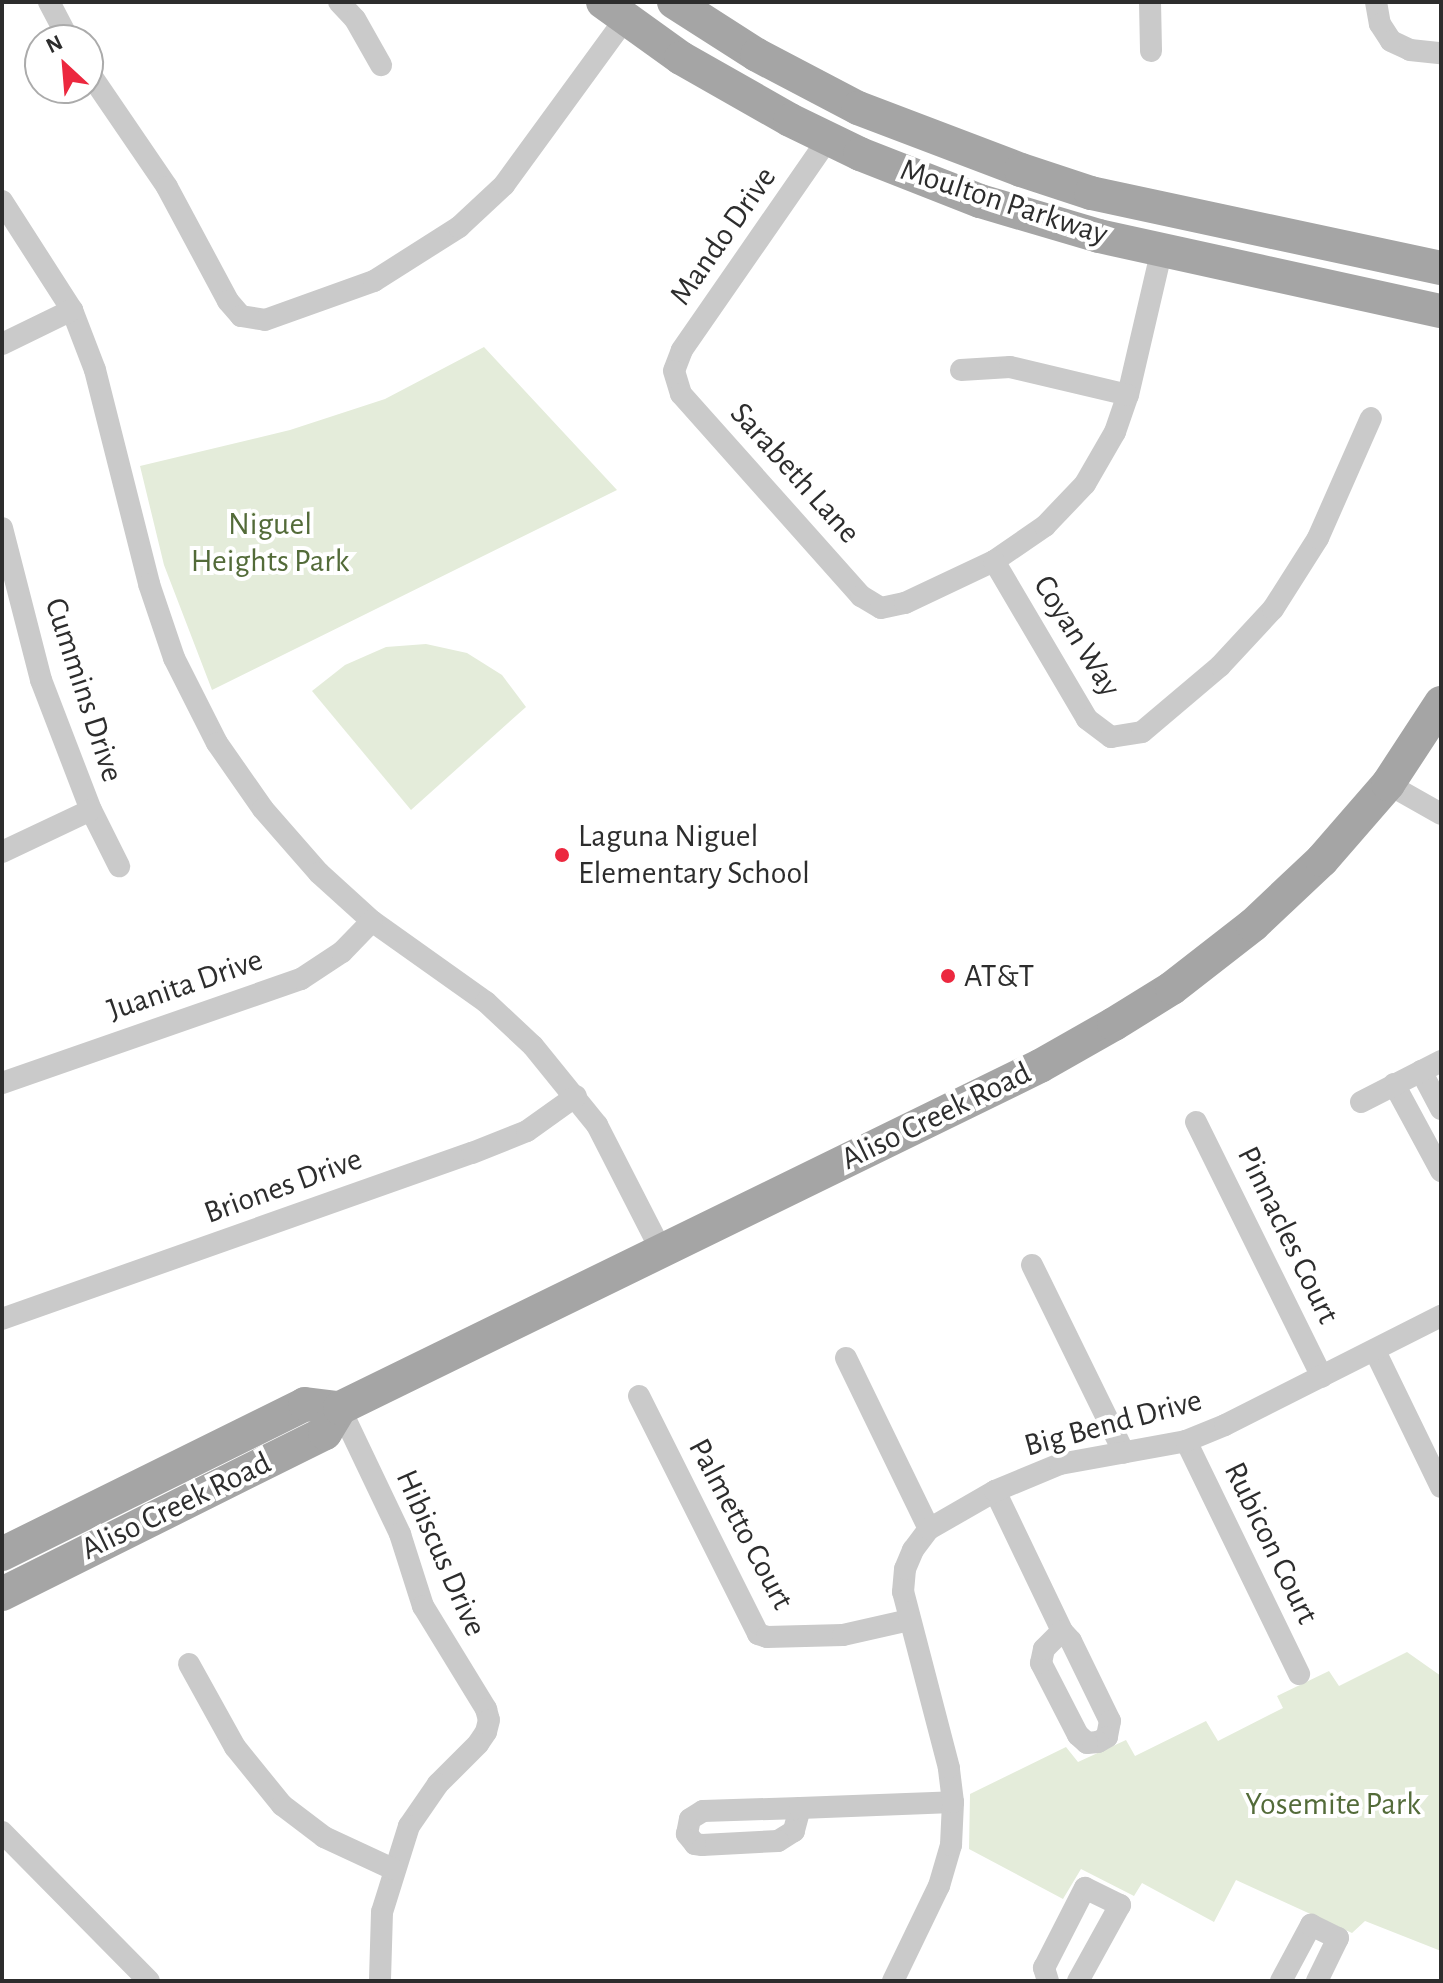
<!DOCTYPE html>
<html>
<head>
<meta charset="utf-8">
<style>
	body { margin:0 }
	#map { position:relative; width:1443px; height:1983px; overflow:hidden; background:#fff; font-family:"Alegreya Sans",sans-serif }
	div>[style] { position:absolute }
	.green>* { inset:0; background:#e4ecda }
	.street>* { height:22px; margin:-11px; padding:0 11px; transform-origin:11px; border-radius:11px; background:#cacaca }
	.primary>* { height:34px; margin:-17px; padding:0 17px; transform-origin:17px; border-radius:17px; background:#a5a5a5 }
	.dots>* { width:22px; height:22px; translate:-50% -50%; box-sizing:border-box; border:4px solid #fff; border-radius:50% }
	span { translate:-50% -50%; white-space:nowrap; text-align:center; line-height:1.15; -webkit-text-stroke:8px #fff; paint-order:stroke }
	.street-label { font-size:32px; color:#2d2d2d }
	.park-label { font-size:32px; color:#536b39 }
	.poi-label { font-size:32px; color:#2d2d2d }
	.left { translate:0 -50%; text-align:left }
	.frame { position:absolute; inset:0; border:4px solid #2d2d2d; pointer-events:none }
	.north { position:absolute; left:24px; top:24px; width:80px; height:80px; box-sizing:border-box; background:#fff; border:2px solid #ababab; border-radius:50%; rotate:334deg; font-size:22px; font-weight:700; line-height:32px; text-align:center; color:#2d2d2d }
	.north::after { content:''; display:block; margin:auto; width:28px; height:36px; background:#ec283f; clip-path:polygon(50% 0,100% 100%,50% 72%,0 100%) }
</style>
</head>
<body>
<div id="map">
	<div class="green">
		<i style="clip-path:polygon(484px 347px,617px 490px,212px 690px,164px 565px,140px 466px,290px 430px,385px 399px)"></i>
		<i style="clip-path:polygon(426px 644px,467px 653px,502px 675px,526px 707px,411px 810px,312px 691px,345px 665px,386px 647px)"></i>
		<i style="clip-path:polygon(1407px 1652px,1441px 1676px,1441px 1951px,1365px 1921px,1352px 1933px,1236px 1880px,1214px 1922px,1142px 1883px,1134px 1896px,1081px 1869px,1063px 1899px,969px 1849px,970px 1794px,1066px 1747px,1078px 1762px,1126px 1740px,1135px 1756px,1206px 1721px,1218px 1741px,1283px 1708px,1277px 1696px,1329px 1671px,1339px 1686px)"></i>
	</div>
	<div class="street">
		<i style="left:49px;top:2px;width:43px;rotate:62.2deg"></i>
		<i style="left:339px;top:2px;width:23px;rotate:47deg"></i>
		<i style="left:355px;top:19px;width:53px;rotate:60.5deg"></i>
		<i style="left:1150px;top:2px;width:49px;rotate:88.8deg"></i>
		<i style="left:1376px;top:2px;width:22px;rotate:80deg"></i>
		<i style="left:1380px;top:24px;width:20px;rotate:57deg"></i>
		<i style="left:1391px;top:41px;width:21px;rotate:25deg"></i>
		<i style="left:1410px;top:50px;width:31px;rotate:6deg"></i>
		<i style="left:88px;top:71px;width:140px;rotate:55.7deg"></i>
		<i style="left:167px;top:187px;width:129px;rotate:61.8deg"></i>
		<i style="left:228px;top:301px;width:20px;rotate:49deg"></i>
		<i style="left:241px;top:316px;width:24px;rotate:9deg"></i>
		<i style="left:265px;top:320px;width:116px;rotate:-19.7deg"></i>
		<i style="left:374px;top:281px;width:101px;rotate:-32.4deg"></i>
		<i style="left:459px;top:227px;width:62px;rotate:-43deg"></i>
		<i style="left:504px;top:185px;width:205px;rotate:-53.9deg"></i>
		<i style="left:828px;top:139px;width:257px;rotate:124.7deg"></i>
		<i style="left:682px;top:350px;width:22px;rotate:111deg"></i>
		<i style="left:674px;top:371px;width:24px;rotate:73deg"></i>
		<i style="left:681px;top:394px;width:271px;rotate:48.3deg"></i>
		<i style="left:861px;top:596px;width:23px;rotate:31deg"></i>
		<i style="left:881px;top:608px;width:25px;rotate:-12deg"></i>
		<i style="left:905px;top:603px;width:98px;rotate:-25.3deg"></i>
		<i style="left:994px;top:561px;width:62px;rotate:-34.5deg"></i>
		<i style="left:1045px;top:526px;width:58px;rotate:-46.4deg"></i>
		<i style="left:1085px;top:484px;width:60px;rotate:-60deg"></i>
		<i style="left:1115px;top:432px;width:39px;rotate:-71deg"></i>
		<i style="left:1128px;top:395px;width:150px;rotate:-76.9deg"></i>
		<i style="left:2px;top:201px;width:130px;rotate:57.3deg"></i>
		<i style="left:72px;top:310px;width:64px;rotate:69deg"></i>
		<i style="left:95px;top:370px;width:221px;rotate:75.8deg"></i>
		<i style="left:149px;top:584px;width:78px;rotate:71.3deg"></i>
		<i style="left:174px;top:658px;width:95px;rotate:63.2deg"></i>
		<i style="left:217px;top:743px;width:80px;rotate:55.1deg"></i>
		<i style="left:263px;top:809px;width:85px;rotate:48.8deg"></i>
		<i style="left:319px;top:873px;width:72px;rotate:42.2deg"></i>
		<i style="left:372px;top:921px;width:140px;rotate:35.4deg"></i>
		<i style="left:486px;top:1002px;width:64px;rotate:43.1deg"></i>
		<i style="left:533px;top:1046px;width:102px;rotate:51deg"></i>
		<i style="left:597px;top:1125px;width:140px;rotate:62.9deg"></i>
		<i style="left:2px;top:344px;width:78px;rotate:-25.9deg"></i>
		<i style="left:961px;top:370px;width:49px;rotate:-3.5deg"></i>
		<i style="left:1010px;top:367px;width:121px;rotate:13.3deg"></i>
		<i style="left:2px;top:528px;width:157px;rotate:75.6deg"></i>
		<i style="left:41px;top:680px;width:139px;rotate:69deg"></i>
		<i style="left:91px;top:810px;width:63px;rotate:63.4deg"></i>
		<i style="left:994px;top:561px;width:183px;rotate:59.5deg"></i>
		<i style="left:1087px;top:719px;width:30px;rotate:37deg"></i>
		<i style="left:1111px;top:737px;width:31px;rotate:-9deg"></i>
		<i style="left:1142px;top:732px;width:102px;rotate:-40.2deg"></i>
		<i style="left:1220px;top:666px;width:78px;rotate:-47.1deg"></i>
		<i style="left:1273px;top:609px;width:84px;rotate:-57.6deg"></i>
		<i style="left:1318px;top:538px;width:131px;rotate:-66.2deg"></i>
		<i style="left:1388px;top:784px;width:61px;rotate:29.5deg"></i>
		<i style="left:2px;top:852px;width:98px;rotate:-25.3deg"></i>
		<i style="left:1421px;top:1071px;width:43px;rotate:62.2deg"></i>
		<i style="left:2px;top:1083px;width:317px;rotate:-19.2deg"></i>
		<i style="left:301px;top:979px;width:49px;rotate:-33.4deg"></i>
		<i style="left:342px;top:952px;width:43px;rotate:-45.9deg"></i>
		<i style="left:1394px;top:1084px;width:99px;rotate:61.6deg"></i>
		<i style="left:1361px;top:1102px;width:90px;rotate:-27.1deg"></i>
		<i style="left:1196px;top:1122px;width:284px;rotate:63.7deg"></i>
		<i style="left:1032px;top:1265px;width:209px;rotate:63.9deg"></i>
		<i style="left:2px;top:1319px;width:498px;rotate:-19.5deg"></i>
		<i style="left:472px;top:1153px;width:59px;rotate:-21.8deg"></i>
		<i style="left:527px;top:1131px;width:60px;rotate:-35.5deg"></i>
		<i style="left:1375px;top:1351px;width:151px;rotate:64.1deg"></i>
		<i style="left:846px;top:1358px;width:190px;rotate:64.1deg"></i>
		<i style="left:639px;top:1396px;width:266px;rotate:63.4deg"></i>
		<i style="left:758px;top:1634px;width:9px;rotate:18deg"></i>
		<i style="left:767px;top:1637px;width:76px;rotate:-1.5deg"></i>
		<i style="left:843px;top:1635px;width:68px;rotate:-12.8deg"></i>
		<i style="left:340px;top:1408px;width:140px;rotate:64.5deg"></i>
		<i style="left:400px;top:1534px;width:76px;rotate:72.3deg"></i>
		<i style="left:423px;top:1606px;width:121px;rotate:58.5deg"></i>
		<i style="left:486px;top:1709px;width:11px;rotate:75deg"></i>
		<i style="left:489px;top:1720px;width:12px;rotate:104deg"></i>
		<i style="left:486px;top:1732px;width:14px;rotate:124deg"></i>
		<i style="left:478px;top:1744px;width:57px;rotate:135deg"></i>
		<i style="left:438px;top:1784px;width:51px;rotate:124.6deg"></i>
		<i style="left:409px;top:1826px;width:90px;rotate:107.4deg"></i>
		<i style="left:382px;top:1912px;width:69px;rotate:91.7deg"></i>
		<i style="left:1186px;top:1441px;width:259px;rotate:64.1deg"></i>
		<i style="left:995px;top:1491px;width:155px;rotate:64.4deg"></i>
		<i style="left:1062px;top:1631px;width:13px;rotate:48deg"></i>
		<i style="left:1071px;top:1641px;width:89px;rotate:64deg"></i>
		<i style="left:1110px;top:1721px;width:16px;rotate:101deg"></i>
		<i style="left:1107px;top:1737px;width:10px;rotate:151deg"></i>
		<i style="left:1098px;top:1742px;width:11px;rotate:175deg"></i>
		<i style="left:1087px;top:1743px;width:12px;rotate:-138deg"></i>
		<i style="left:1078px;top:1735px;width:81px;rotate:-117.2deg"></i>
		<i style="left:1041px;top:1663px;width:14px;rotate:-78deg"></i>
		<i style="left:1044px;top:1649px;width:25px;rotate:-45deg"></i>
		<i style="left:189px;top:1664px;width:95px;rotate:61deg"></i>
		<i style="left:235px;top:1747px;width:75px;rotate:51deg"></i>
		<i style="left:282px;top:1805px;width:53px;rotate:37.3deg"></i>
		<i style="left:324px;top:1837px;width:76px;rotate:24.9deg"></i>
		<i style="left:800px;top:1808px;width:24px;rotate:105deg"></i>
		<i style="left:794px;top:1831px;width:19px;rotate:148deg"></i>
		<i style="left:778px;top:1841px;width:76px;rotate:177deg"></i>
		<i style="left:702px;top:1845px;width:7px;rotate:-172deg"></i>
		<i style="left:695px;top:1844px;width:13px;rotate:-129deg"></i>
		<i style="left:687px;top:1834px;width:15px;rotate:-79deg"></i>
		<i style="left:690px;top:1819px;width:15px;rotate:-32deg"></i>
		<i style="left:703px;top:1811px;width:97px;rotate:-1.8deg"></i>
		<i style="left:800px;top:1808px;width:153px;rotate:-2.2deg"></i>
		<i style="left:2px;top:1832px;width:209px;rotate:45.4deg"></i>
		<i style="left:893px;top:1981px;width:106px;rotate:-64.2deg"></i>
		<i style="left:939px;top:1886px;width:43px;rotate:-73.7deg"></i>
		<i style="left:951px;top:1845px;width:43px;rotate:-87.3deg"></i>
		<i style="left:953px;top:1802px;width:34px;rotate:-97deg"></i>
		<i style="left:949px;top:1768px;width:182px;rotate:-104.6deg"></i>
		<i style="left:903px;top:1592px;width:23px;rotate:-85deg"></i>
		<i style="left:905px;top:1569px;width:21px;rotate:-67deg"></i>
		<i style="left:913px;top:1550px;width:26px;rotate:-53deg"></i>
		<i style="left:929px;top:1529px;width:76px;rotate:-29.9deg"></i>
		<i style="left:995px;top:1491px;width:70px;rotate:-22.6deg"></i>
		<i style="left:1060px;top:1464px;width:128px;rotate:-10.3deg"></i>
		<i style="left:1186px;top:1441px;width:42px;rotate:-22.3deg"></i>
		<i style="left:1225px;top:1425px;width:242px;rotate:-26.8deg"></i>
		<i style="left:1048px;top:1981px;width:14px;rotate:-107deg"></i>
		<i style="left:1044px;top:1968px;width:90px;rotate:-62.9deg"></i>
		<i style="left:1085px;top:1888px;width:39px;rotate:26deg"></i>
		<i style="left:1120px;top:1905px;width:87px;rotate:118.9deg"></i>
		<i style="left:1281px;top:1981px;width:64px;rotate:-61.8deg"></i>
		<i style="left:1311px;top:1925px;width:30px;rotate:26deg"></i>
		<i style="left:1338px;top:1938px;width:48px;rotate:116deg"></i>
	</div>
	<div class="primary">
		<i style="left:603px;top:2px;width:96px;rotate:35.7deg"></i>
		<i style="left:681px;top:58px;width:125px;rotate:29.6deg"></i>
		<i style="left:790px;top:120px;width:78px;rotate:25.9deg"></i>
		<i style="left:860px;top:154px;width:129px;rotate:21.4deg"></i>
		<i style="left:980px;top:201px;width:124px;rotate:16.4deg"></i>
		<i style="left:1099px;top:236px;width:350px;rotate:12.4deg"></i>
		<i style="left:674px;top:2px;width:98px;rotate:32.6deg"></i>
		<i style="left:757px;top:55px;width:114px;rotate:27.7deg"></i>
		<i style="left:858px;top:108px;width:174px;rotate:20.8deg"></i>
		<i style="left:1021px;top:170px;width:74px;rotate:18.2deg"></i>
		<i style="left:1091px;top:193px;width:358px;rotate:12.1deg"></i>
		<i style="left:2px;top:1554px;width:338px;rotate:-26.3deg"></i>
		<i style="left:305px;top:1404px;width:35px;rotate:7deg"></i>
		<i style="left:2px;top:1594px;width:361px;rotate:-26.5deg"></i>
		<i style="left:325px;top:1433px;width:29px;rotate:-59deg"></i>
		<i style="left:340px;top:1408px;width:779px;rotate:-26.04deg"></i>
		<i style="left:1040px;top:1066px;width:85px;rotate:-29.6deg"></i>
		<i style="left:1114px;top:1024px;width:68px;rotate:-31.8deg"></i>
		<i style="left:1172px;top:988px;width:103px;rotate:-37.9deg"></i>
		<i style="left:1253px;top:925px;width:95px;rotate:-43.3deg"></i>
		<i style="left:1322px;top:860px;width:101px;rotate:-49deg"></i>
		<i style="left:1388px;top:784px;width:97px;rotate:-56.8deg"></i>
	</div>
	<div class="dots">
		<i style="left:562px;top:855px;background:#ec283f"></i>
		<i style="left:948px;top:976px;background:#ec283f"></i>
	</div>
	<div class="street-label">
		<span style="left:1004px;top:202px;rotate:18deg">Moulton Parkway</span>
		<span style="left:723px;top:236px;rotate:-55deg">Mando Drive</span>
		<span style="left:795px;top:473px;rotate:48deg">Sarabeth Lane</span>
		<span style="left:1077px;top:636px;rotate:58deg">Coyan Way</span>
		<span style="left:84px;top:690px;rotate:72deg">Cummins Drive</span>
		<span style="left:185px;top:985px;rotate:-19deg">Juanita Drive</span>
		<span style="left:936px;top:1116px;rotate:-26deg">Aliso Creek Road</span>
		<span style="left:283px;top:1186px;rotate:-20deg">Briones Drive</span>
		<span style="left:1288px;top:1235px;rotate:64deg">Pinnacles Court</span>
		<span style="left:1113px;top:1423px;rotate:-15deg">Big Bend Drive</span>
		<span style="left:176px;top:1506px;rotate:-26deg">Aliso Creek Road</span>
		<span style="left:741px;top:1524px;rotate:62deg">Palmetto Court</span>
		<span style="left:1271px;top:1543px;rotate:64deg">Rubicon Court</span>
		<span style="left:441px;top:1553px;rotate:66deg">Hibiscus Drive</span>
	</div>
	<div class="park-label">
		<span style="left:270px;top:543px">Niguel<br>Heights Park</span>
		<span style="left:1333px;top:1804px">Yosemite Park</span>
	</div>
	<div class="poi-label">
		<span class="left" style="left:578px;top:855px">Laguna Niguel<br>Elementary School</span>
		<span class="left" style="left:964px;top:976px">AT&amp;T</span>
	</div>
	<div class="frame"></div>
	<div class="north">N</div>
</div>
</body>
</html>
